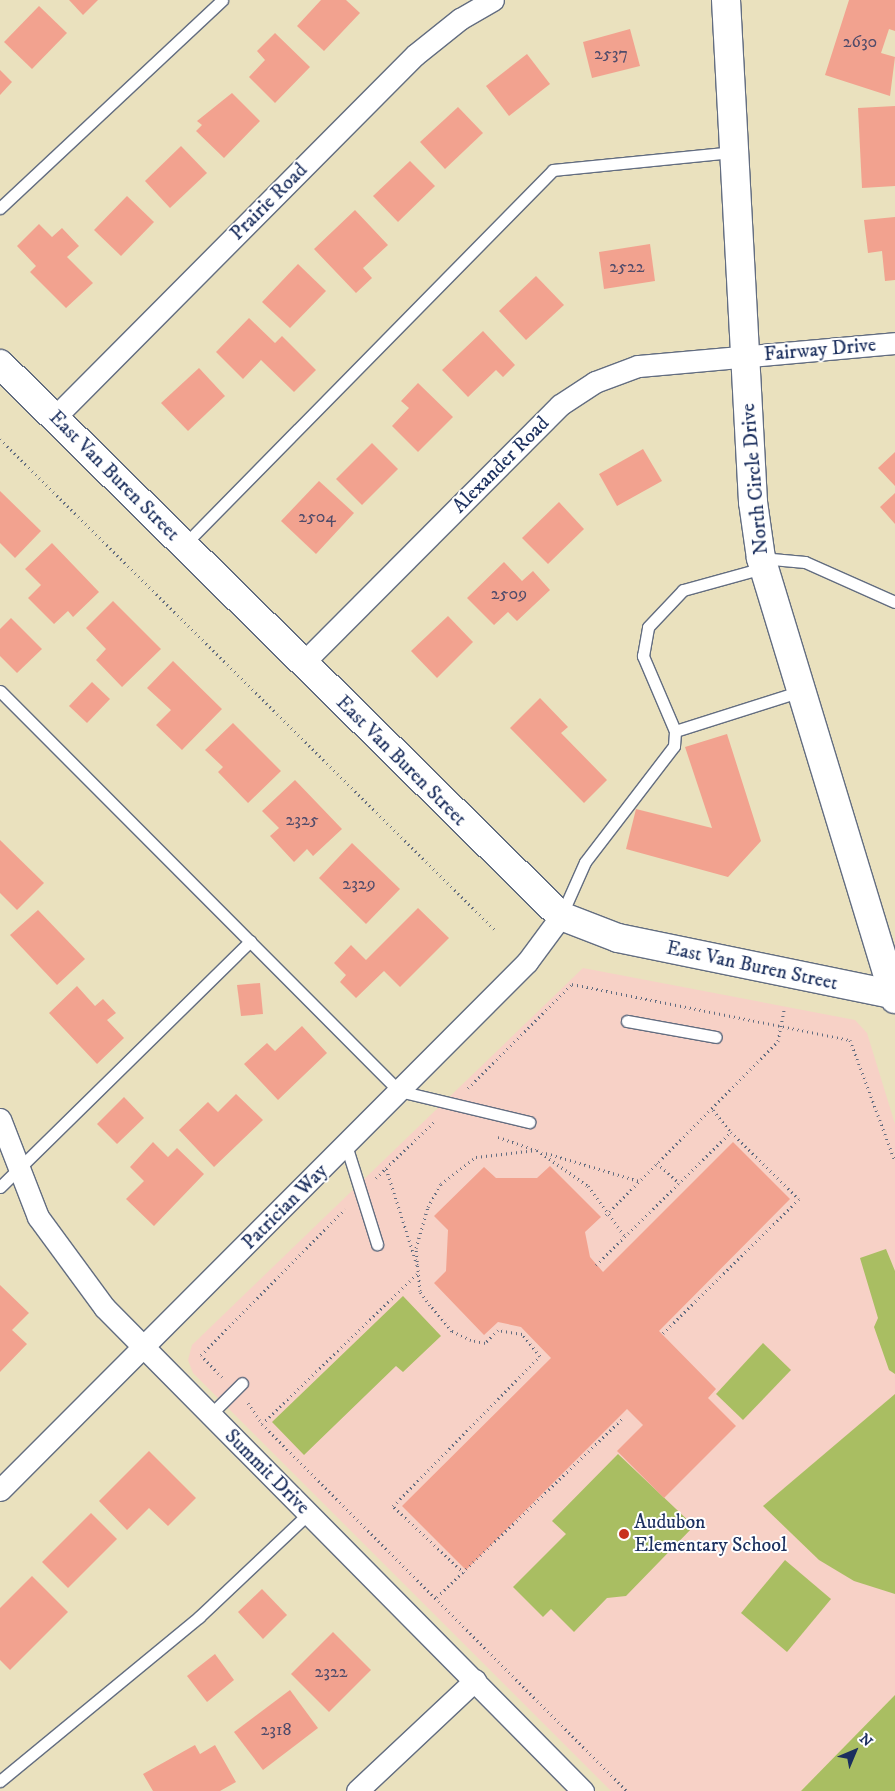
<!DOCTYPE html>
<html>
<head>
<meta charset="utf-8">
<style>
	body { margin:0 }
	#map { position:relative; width:895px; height:1791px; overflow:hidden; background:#eae1be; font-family:"IM FELL DW Pica",serif }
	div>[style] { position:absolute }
	.built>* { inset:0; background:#f7d1c6 }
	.green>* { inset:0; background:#a9be62 }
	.building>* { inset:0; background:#f2a28f }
	.path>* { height:3px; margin-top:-1.5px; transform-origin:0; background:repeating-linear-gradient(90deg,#636d80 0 1px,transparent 0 5px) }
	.roads { filter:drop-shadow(1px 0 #636d80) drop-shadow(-1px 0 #636d80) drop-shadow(0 1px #636d80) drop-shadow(0 -1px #636d80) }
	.lane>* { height:11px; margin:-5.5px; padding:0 5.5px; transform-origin:5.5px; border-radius:5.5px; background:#fff }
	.street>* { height:21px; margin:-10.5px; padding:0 10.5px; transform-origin:10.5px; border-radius:10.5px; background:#fff }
	.secondary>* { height:28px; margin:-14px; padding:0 14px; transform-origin:14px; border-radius:14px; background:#fff }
	.primary>* { height:28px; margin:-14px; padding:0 14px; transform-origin:14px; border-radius:14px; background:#fff }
	.dots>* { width:14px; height:14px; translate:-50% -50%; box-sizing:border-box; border:2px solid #fff; border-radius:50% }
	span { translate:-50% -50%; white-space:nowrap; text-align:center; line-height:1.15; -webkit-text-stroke:4px #fff; paint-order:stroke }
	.number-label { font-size:18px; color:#514c6a }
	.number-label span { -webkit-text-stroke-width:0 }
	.street-label { font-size:20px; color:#1b2f5e }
	.poi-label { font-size:20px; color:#1b2f5e }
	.left { translate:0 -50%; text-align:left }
	.north { position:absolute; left:830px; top:1726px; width:50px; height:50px; -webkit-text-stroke:4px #fff; paint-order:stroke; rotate:45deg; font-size:14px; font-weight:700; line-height:20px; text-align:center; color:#1b2f5e }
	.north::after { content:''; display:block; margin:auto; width:18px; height:22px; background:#1b2f5e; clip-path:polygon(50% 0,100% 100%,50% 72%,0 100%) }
</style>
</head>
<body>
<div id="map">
	<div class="built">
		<i style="clip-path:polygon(583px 968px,855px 1020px,867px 1033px,895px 1124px,895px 1695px,801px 1791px,611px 1791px,193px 1373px,188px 1360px,192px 1345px)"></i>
	</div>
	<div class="green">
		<i style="clip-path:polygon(886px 1249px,895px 1271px,895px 1374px,889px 1370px,874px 1327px,878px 1318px,860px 1258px)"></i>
		<i style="clip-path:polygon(403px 1296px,441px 1336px,403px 1372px,396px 1366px,304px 1455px,272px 1422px)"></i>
		<i style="clip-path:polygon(763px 1343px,791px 1370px,743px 1420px,716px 1394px)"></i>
		<i style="clip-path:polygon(895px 1394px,895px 1594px,854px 1581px,819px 1560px,763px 1506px)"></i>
		<i style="clip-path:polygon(618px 1454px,694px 1526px,626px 1596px,607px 1598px,574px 1632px,551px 1609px,543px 1617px,513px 1587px,566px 1534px,552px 1521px)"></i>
		<i style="clip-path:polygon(785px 1560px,831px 1599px,787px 1652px,741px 1613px)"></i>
		<i style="clip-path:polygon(895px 1695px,895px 1791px,801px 1791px)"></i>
	</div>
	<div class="building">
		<i style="clip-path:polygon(69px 0,98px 0,83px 15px)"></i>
		<i style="clip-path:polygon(321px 0,346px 0,360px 13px,324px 51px,297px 26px)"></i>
		<i style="clip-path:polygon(849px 0,895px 0,895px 31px,889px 29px,881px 53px,895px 57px,890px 96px,825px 75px)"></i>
		<i style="clip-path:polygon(39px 6px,67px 33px,32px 69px,4px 42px)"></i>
		<i style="clip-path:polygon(630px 29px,640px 66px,592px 78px,583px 42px)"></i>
		<i style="clip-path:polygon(275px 33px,310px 67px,275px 103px,249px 77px,265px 60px,257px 51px)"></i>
		<i style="clip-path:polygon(527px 54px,550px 84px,509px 116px,486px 86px)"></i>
		<i style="clip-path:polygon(0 70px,12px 82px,0 95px)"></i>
		<i style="clip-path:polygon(232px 93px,260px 121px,224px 158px,196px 131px,202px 125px,197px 121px)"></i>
		<i style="clip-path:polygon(895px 106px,895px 186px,862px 188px,858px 108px)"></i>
		<i style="clip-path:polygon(458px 107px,483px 133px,445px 169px,420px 142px)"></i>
		<i style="clip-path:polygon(181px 146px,207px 173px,170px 208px,145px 181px)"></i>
		<i style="clip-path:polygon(410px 161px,435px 186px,398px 222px,373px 196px)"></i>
		<i style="clip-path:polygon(127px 196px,154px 222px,121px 256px,94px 230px)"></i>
		<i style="clip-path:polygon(355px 210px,388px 245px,363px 268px,372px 278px,356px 293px,314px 249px)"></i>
		<i style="clip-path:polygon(895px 217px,895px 280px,885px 281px,882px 251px,868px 253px,864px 220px)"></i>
		<i style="clip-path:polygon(39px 224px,52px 237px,62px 228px,79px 246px,67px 257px,93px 283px,66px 308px,30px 272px,36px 266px,17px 246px)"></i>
		<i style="clip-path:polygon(650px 244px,655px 281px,604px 289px,599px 252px)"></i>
		<i style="clip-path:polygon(298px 264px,326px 291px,290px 328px,262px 302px)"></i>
		<i style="clip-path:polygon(536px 276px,564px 305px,526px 340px,499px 311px)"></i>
		<i style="clip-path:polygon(249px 318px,275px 343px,282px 336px,316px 370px,294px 392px,261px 360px,243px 379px,216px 352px)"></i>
		<i style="clip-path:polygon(483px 331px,515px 365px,503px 377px,496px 370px,468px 397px,442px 370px)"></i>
		<i style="clip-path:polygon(199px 368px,225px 396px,188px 431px,161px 403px)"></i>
		<i style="clip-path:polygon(418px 383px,453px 417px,418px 452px,392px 426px,409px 408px,401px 401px)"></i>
		<i style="clip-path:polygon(372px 443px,398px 469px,362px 505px,336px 479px)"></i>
		<i style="clip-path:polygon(643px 449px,662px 481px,617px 506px,599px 474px)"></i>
		<i style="clip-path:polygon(895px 452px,895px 486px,878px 468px)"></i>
		<i style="clip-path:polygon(319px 481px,354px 513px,316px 554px,281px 521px)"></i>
		<i style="clip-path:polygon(0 491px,41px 531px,15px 558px,0 543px)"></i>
		<i style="clip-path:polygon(895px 493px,895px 524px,880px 507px)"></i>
		<i style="clip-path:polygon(559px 502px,584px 529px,548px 564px,522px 538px)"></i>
		<i style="clip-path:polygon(52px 543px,99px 592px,73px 617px,68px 611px,54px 624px,28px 598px,41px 585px,25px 569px)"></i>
		<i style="clip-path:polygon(504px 562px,522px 581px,533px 571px,550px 590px,517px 621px,508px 612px,494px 625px,467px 598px)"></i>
		<i style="clip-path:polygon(113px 601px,161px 649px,122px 687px,96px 660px,106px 649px,86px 628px)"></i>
		<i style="clip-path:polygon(448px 616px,473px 642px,437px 678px,411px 651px)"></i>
		<i style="clip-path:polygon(11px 618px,42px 649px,17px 673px,0 656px,0 629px)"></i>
		<i style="clip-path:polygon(173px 661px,222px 709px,182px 750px,156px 725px,171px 710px,147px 688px)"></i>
		<i style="clip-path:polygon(92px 682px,110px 699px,87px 723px,69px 706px)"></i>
		<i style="clip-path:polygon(540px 698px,568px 727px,561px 733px,607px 780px,584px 803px,510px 728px)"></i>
		<i style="clip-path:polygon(233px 723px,281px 771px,248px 803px,218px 772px,223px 767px,205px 750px)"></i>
		<i style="clip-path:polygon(727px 734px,761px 841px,728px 877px,626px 849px,636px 809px,712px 828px,685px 747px)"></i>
		<i style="clip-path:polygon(295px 780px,342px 829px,313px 856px,307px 849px,294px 862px,270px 836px,279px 828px,262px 811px)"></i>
		<i style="clip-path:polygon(0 840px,44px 883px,17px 910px,0 893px)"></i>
		<i style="clip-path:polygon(352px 843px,400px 889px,366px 924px,319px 878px)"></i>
		<i style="clip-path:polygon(418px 908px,449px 938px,400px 987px,384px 971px,356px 998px,340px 982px,346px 975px,334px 963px,351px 945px,366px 960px)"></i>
		<i style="clip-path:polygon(38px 910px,85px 959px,57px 985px,10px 935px)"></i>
		<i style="clip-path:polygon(260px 983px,263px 1014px,241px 1016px,237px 985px)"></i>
		<i style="clip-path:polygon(77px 986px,95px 1006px,103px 999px,116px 1013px,107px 1020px,124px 1038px,97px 1064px,49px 1013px)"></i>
		<i style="clip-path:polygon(302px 1026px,327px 1053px,278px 1100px,244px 1064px,267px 1043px,275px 1051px)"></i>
		<i style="clip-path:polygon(236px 1094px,263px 1120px,214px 1167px,179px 1130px,208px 1102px,218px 1112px)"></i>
		<i style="clip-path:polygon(124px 1097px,144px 1118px,117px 1144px,97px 1124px)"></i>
		<i style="clip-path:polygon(153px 1142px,168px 1157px,177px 1148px,204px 1174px,154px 1226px,126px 1199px,144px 1181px,130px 1167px)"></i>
		<i style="clip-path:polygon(733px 1142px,790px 1199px,659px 1331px,716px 1389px,708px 1398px,736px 1426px,664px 1498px,617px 1451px,643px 1425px,627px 1409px,466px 1570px,402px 1506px,551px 1358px,521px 1327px,498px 1322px,484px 1335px,434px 1283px,446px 1271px,448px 1230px,434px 1216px,484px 1167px,496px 1178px,537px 1178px,550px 1166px,601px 1217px,585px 1232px,590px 1257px,603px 1272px)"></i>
		<i style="clip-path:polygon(0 1285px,29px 1313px,12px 1330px,27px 1344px,0 1372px)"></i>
		<i style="clip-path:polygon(149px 1451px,196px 1498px,168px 1526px,149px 1508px,127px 1530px,99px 1501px)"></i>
		<i style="clip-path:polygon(91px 1513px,117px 1539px,68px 1588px,42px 1562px)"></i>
		<i style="clip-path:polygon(32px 1576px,68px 1612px,10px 1670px,0 1660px,0 1608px)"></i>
		<i style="clip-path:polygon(262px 1589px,287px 1615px,263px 1639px,238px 1612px)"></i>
		<i style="clip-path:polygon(333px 1632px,371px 1670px,329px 1712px,291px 1674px)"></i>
		<i style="clip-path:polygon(215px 1654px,234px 1680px,207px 1702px,187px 1676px)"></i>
		<i style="clip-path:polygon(290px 1690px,318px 1728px,263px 1770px,234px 1732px)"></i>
		<i style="clip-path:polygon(195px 1745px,200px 1754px,215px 1745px,236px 1782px,220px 1791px,153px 1791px,143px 1774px)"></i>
	</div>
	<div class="path">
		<i style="left:0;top:439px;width:699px;rotate:44.77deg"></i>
		<i style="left:468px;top:1088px;width:147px;rotate:-45deg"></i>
		<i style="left:572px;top:984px;width:284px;rotate:11.4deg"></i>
		<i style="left:850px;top:1040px;width:129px;rotate:69.6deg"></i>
		<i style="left:713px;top:1110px;width:28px;rotate:51deg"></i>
		<i style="left:498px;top:1137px;width:37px;rotate:19deg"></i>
		<i style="left:546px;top:1153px;width:97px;rotate:16.8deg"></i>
		<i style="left:657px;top:1163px;width:30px;rotate:42deg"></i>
		<i style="left:376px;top:1178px;width:14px;rotate:-45deg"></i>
		<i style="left:606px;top:1215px;width:245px;rotate:-45.3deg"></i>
		<i style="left:778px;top:1041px;width:33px;rotate:-79deg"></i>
		<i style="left:417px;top:1265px;width:102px;rotate:-107.7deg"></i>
		<i style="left:386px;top:1168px;width:69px;rotate:-43.8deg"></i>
		<i style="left:596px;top:1265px;width:190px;rotate:-44.6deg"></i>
		<i style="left:731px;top:1132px;width:95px;rotate:44.6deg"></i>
		<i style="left:799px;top:1199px;width:192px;rotate:135.4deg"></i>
		<i style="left:222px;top:1377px;width:30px;rotate:-134deg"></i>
		<i style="left:201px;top:1355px;width:205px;rotate:-45.4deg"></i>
		<i style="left:248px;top:1403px;width:25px;rotate:56deg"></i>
		<i style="left:262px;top:1424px;width:518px;rotate:45.16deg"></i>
		<i style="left:262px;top:1424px;width:217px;rotate:-44.1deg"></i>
		<i style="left:464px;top:1573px;width:98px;rotate:-136.7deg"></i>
		<i style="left:393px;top:1506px;width:210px;rotate:-45.6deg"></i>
		<i style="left:540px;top:1356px;width:28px;rotate:-129deg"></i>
		<i style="left:522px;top:1334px;width:24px;rotate:-171deg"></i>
		<i style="left:498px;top:1330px;width:18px;rotate:135deg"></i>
		<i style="left:485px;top:1343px;width:14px;rotate:-168deg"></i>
		<i style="left:471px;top:1340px;width:21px;rotate:-155deg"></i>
		<i style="left:452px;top:1331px;width:34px;rotate:-130deg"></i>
		<i style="left:430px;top:1305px;width:17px;rotate:-126deg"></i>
		<i style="left:420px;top:1291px;width:43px;rotate:-95.3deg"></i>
		<i style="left:416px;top:1248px;width:43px;rotate:-73.7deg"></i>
		<i style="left:428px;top:1207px;width:26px;rotate:-61deg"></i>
		<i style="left:441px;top:1184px;width:44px;rotate:-37.6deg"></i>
		<i style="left:476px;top:1157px;width:61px;rotate:-6.5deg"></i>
		<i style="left:537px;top:1150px;width:62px;rotate:35.2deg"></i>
		<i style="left:588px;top:1186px;width:63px;rotate:54deg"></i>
		<i style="left:437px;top:1597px;width:258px;rotate:-43.9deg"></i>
	</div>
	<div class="roads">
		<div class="lane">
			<i style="left:0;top:208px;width:304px;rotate:-43.1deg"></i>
			<i style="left:184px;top:545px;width:526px;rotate:-45.46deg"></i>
			<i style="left:553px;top:170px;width:182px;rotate:-5.7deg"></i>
			<i style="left:761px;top:558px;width:44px;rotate:5.2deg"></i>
			<i style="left:805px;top:562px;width:98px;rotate:24deg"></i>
			<i style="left:0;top:691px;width:565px;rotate:45.07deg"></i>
			<i style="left:399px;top:1091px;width:134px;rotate:13.4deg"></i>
			<i style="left:675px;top:731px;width:132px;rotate:-17.6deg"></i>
			<i style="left:561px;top:916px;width:59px;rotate:-66deg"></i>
			<i style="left:585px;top:862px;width:146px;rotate:-52.5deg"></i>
			<i style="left:674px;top:746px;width:15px;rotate:-86deg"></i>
			<i style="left:675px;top:731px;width:82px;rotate:-113.1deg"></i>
			<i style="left:643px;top:656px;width:29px;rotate:-80deg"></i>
			<i style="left:648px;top:627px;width:51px;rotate:-46.6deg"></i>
			<i style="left:683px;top:590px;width:83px;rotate:-15.4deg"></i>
			<i style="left:627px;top:1021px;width:90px;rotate:10.2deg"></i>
			<i style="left:346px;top:1145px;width:104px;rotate:72.6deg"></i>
			<i style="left:0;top:1187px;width:351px;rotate:-44.5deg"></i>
			<i style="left:210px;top:1415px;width:45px;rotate:-45deg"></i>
			<i style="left:0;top:1781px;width:258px;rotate:-39.5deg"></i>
			<i style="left:199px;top:1617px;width:151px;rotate:-43.4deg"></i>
		</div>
		<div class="street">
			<i style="left:55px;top:417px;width:511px;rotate:-45.16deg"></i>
			<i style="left:415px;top:55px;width:58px;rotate:-38.7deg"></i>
			<i style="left:460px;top:19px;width:38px;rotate:-30deg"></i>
			<i style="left:303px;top:663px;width:364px;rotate:-45.1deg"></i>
			<i style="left:560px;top:405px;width:42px;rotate:-33.3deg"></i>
			<i style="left:595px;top:382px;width:46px;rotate:-20.4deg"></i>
			<i style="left:638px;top:366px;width:258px;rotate:-5.1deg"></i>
			<i style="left:0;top:1119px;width:105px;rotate:68.8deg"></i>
			<i style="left:38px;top:1217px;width:112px;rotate:53.7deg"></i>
			<i style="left:104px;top:1307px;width:681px;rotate:45.3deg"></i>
			<i style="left:0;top:1490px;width:746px;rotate:-45.05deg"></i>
			<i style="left:527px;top:962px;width:57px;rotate:-53.5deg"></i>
			<i style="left:357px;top:1791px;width:162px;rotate:-43.2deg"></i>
		</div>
		<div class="secondary">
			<i style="left:0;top:364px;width:787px;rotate:44.54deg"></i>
			<i style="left:561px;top:916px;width:61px;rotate:21.1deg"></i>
			<i style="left:618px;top:938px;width:283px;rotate:11.6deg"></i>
		</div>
		<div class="primary">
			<i style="left:726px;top:0;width:503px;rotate:86.92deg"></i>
			<i style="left:753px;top:502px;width:57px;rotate:81.9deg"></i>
			<i style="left:761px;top:558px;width:461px;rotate:73.1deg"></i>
		</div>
	</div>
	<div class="dots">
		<i style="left:624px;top:1534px;background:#c8321e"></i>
	</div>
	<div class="number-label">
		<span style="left:860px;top:42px">2630</span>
		<span style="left:611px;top:54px">2537</span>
		<span style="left:627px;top:267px">2522</span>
		<span style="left:317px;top:517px">2504</span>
		<span style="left:509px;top:594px">2509</span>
		<span style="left:302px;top:820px">2325</span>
		<span style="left:359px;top:884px">2329</span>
		<span style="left:331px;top:1672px">2322</span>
		<span style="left:276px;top:1730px">2318</span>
	</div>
	<div class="street-label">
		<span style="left:269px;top:202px;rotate:-45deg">Prairie Road</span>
		<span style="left:820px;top:350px;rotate:-5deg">Fairway Drive</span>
		<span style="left:501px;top:465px;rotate:-45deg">Alexander Road</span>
		<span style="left:114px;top:476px;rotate:45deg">East Van Buren Street</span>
		<span style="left:755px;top:479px;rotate:-95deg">North Circle Drive</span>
		<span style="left:401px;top:761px;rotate:45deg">East Van Buren Street</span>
		<span style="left:752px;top:966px;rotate:12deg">East Van Buren Street</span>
		<span style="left:285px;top:1207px;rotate:-45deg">Patrician Way</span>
		<span style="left:267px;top:1472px;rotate:45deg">Summit Drive</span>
	</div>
	<div class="poi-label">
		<span class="left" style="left:634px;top:1534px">Audubon<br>Elementary School</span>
	</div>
	<div class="north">N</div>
</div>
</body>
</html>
